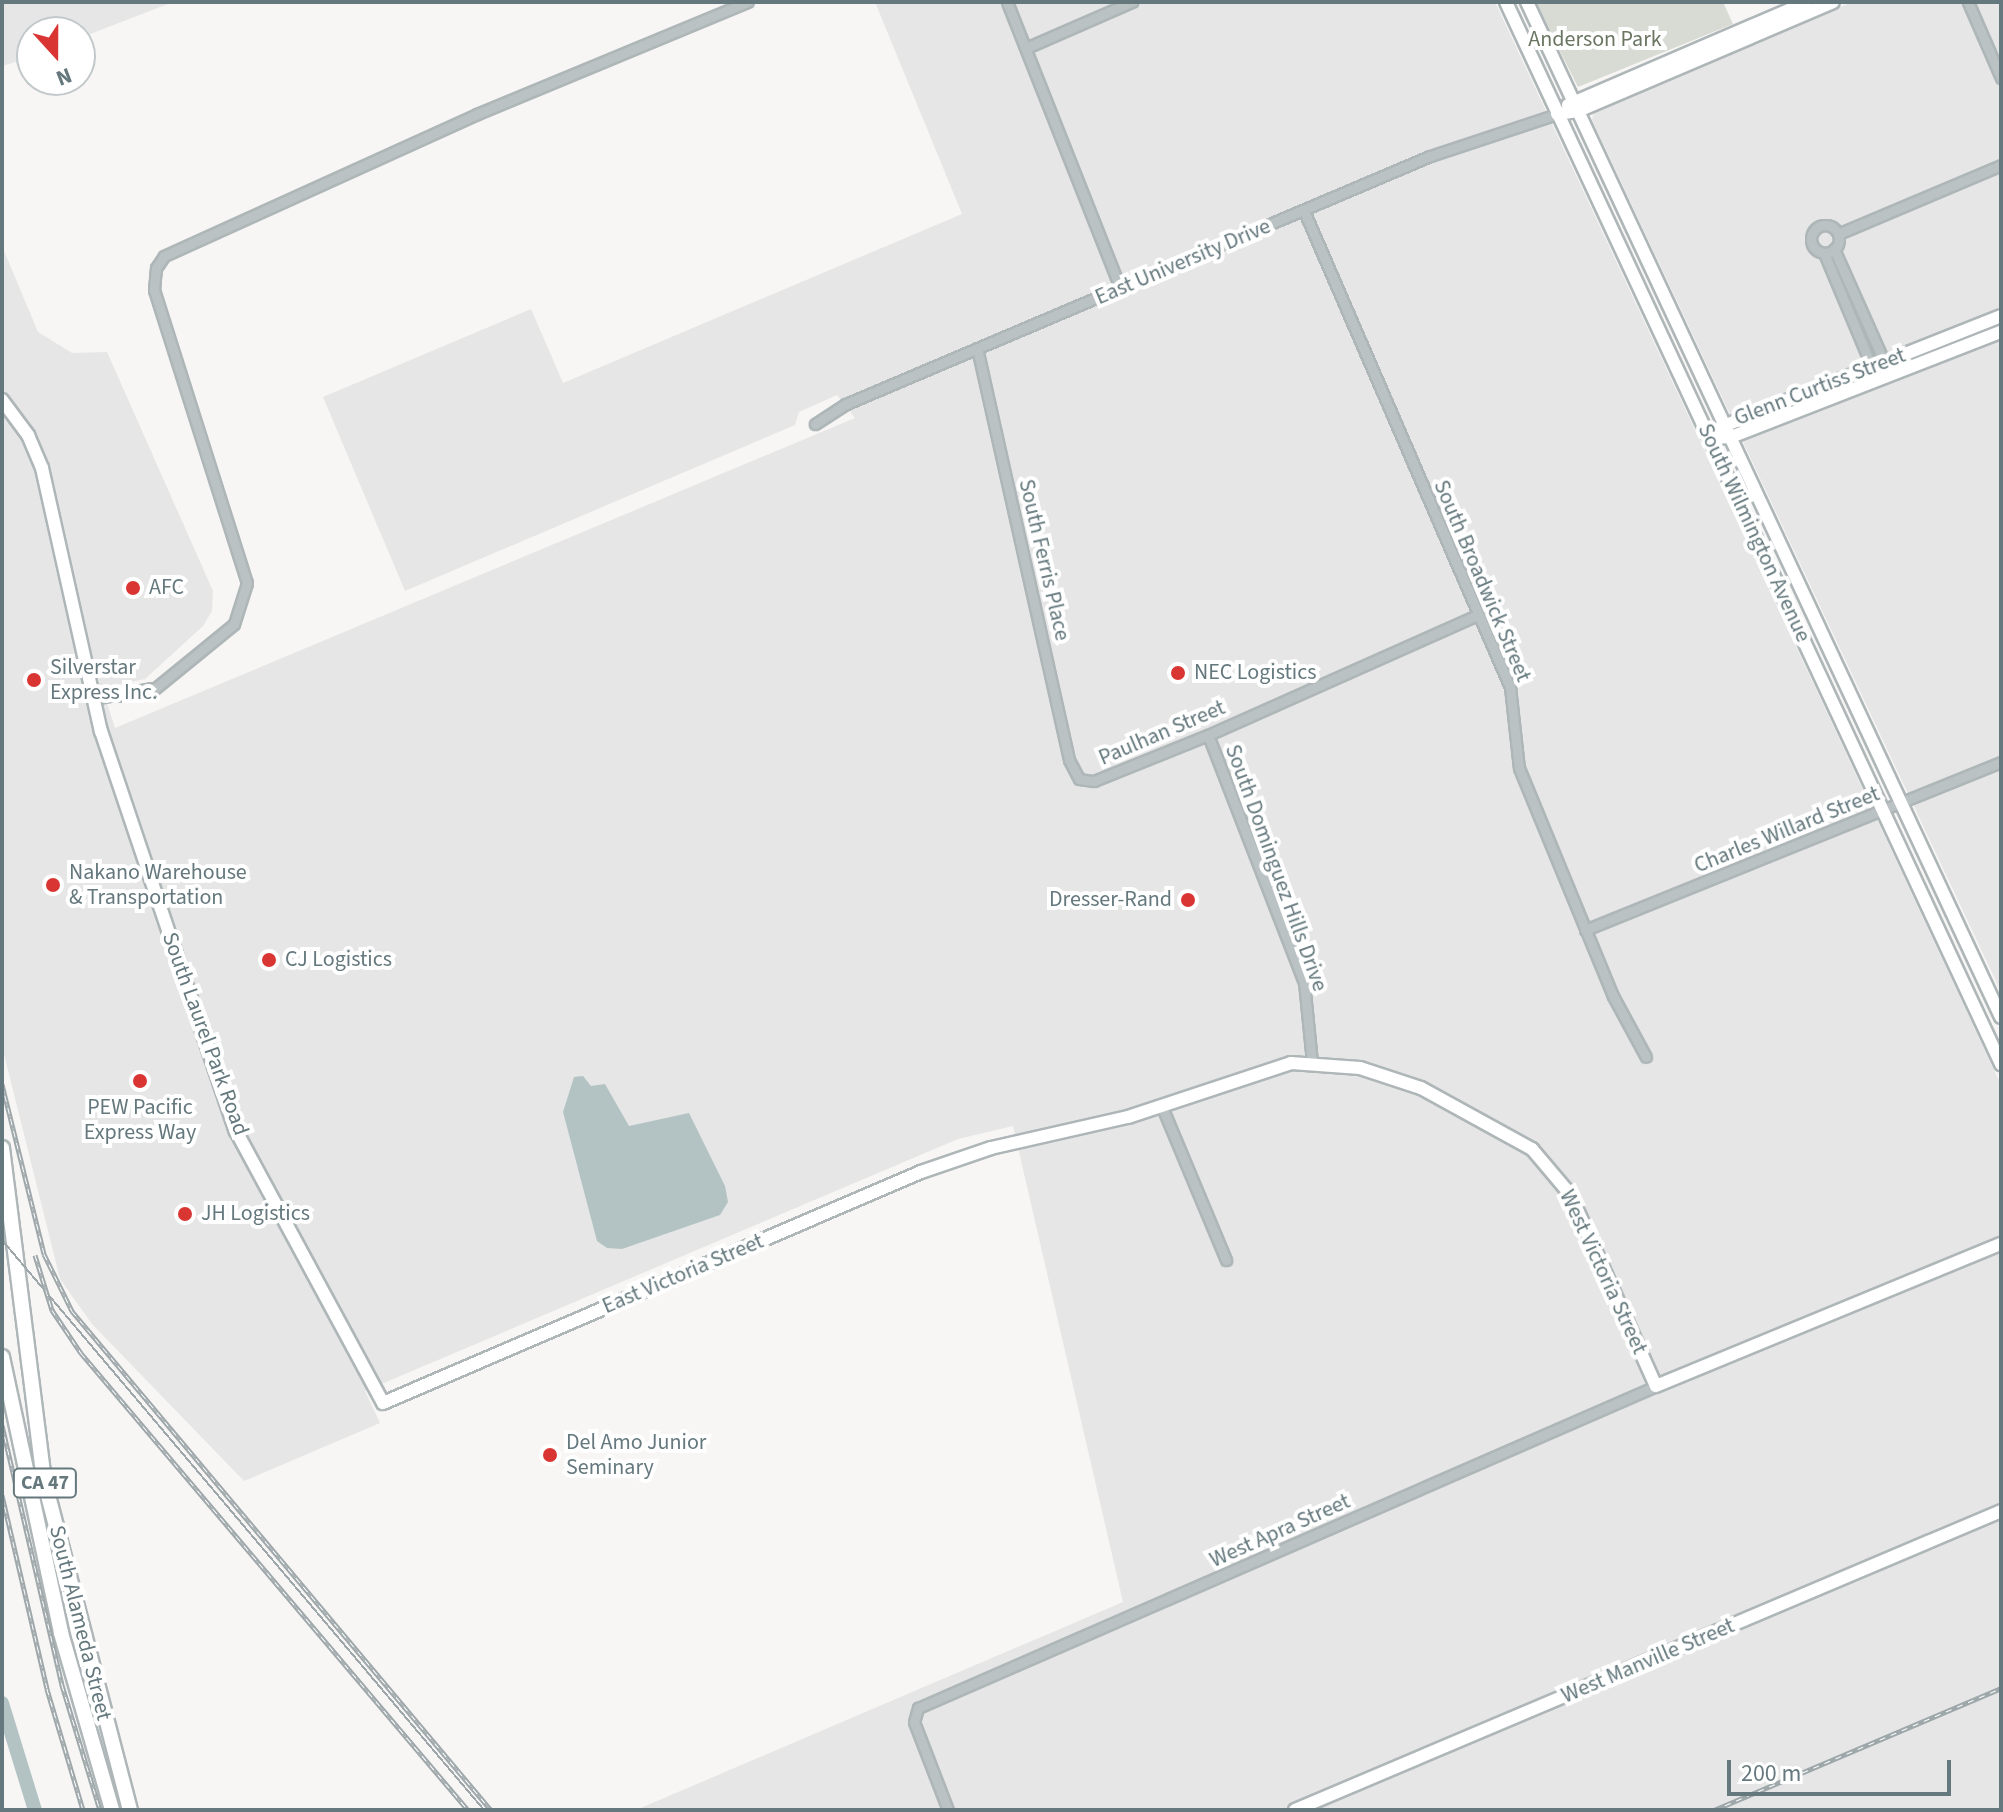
<!DOCTYPE html>
<html>
<head>
<meta charset="utf-8">
<style>
	body { margin:0 }
	#map { position:relative; width:2003px; height:1812px; overflow:hidden; background:#f7f6f4; font-family:"Source Sans 3",sans-serif }
	div>[style] { position:absolute }
	.built>* { inset:0; background:#e5e6e5 }
	.green>* { inset:0; background:#d8dbd3 }
	.water>* { inset:0; background:#b3c3c4 }
	.river>* { height:14px; margin:-7px; padding:0 7px; transform-origin:7px; border-radius:7px; background:#b3c3c4 }
	.roads { filter:drop-shadow(2px 0 #aeb6b8) drop-shadow(-2px 0 #aeb6b8) drop-shadow(0 2px #aeb6b8) drop-shadow(0 -2px #aeb6b8) }
	.street>* { height:9px; margin:-4.5px; padding:0 4.5px; transform-origin:4.5px; border-radius:4.5px; background:#bbc2c3 }
	.street>.ring { margin:-4.5px; padding:0; box-sizing:content-box; background:none; border:9px solid #bbc2c3; border-radius:50% }
	.secondary>* { height:12px; margin:-6px; padding:0 6px; transform-origin:6px; border-radius:6px; background:#fff }
	.primary>* { height:14px; margin:-7px; padding:0 7px; transform-origin:7px; border-radius:7px; background:#fff }
	.tram>* { height:2px; margin:-1px; padding:0 1px; transform-origin:1px; border-radius:1px; background:#9ea7aa }
	.rail>* { height:5px; margin-top:-2.5px; transform-origin:0; background:repeating-linear-gradient(90deg,#fff 0 6px,#9ea7aa 0 12px); box-sizing:border-box; border-block:2px solid #9ea7aa }
	.dots>* { width:22px; height:22px; translate:-50% -50%; box-sizing:border-box; border:4px solid #fff; border-radius:50% }
	span { translate:-50% -50%; white-space:nowrap; text-align:center; line-height:1.15; -webkit-text-stroke:8px #fff; paint-order:stroke }
	.shield-label span { padding:2px 6px; background:#fff; border:2px solid; border-radius:6px; -webkit-text-stroke-width:0 }
	.shield-label { font-size:20px; color:#64787d; font-weight:700 }
	.park-label { font-size:22px; color:#6a7662 }
	.street-label { font-size:22px; color:#64787d }
	.poi-label { font-size:22px; color:#64787d }
	.left { translate:0 -50%; text-align:left }
	.right { translate:-100% -50%; text-align:right }
	.frame { position:absolute; inset:0; border:4px solid #64787d; pointer-events:none }
	.north { position:absolute; left:16px; top:16px; width:80px; height:80px; box-sizing:border-box; background:#fff; border:2px solid #c1c9cb; border-radius:50%; rotate:159deg; font-size:22px; font-weight:700; line-height:32px; text-align:center; color:#64787d }
	.north::after { content:''; display:block; margin:auto; width:28px; height:36px; background:#d83533; clip-path:polygon(50% 0,100% 100%,50% 72%,0 100%) }
	.scale { position:absolute; left:1727px; top:1760px; width:224px; height:36px; box-sizing:border-box; border:4px solid #64787d; border-top:0; padding-left:10px; font-size:24px; line-height:28px; white-space:nowrap; color:#64787d; -webkit-text-stroke:6px #fff; paint-order:stroke }
</style>
</head>
<body>
<div id="map">
	<div class="built">
		<i style="clip-path:polygon(2px 2px,173px 2px,80px 38px,80px 32px,32px 32px,32px 57px,2px 66px)"></i>
		<i style="clip-path:polygon(875px 2px,1495px 2px,2001px 1085px,2001px 1810px,636px 1810px,1123px 1602px,1013px 1126px,958px 1139px,365px 1391px,380px 1423px,244px 1481px,92px 1324px,60px 1279px,2px 1046px,2px 246px,38px 332px,72px 353px,107px 352px,213px 591px,212px 611px,203px 626px,145px 679px,102px 688px,115px 728px,855px 418px,837px 395px,799px 412px,795px 425px,405px 591px,323px 397px,531px 309px,563px 383px,962px 214px)"></i>
		<i style="clip-path:polygon(1852px 2px,2001px 2px,2001px 992px,1592px 120px,1594px 111px)"></i>
	</div>
	<div class="green">
		<i style="clip-path:polygon(1535px 2px,1723px 2px,1733px 24px,1578px 87px)"></i>
	</div>
	<div class="water">
		<i style="clip-path:polygon(583px 1076px,591px 1086px,605px 1084px,629px 1126px,689px 1113px,725px 1186px,728px 1202px,720px 1215px,622px 1249px,607px 1248px,597px 1241px,563px 1112px,574px 1077px)"></i>
	</div>
	<div class="river">
		<i style="left:2px;top:1703px;width:112px;rotate:72.9deg"></i>
	</div>
	<div class="roads">
		<div class="street">
			<i style="left:1007px;top:2px;width:308px;rotate:68.4deg"></i>
			<i style="left:1968px;top:2px;width:83px;rotate:66.5deg"></i>
			<i style="left:1026px;top:48px;width:116px;rotate:-23.5deg"></i>
			<i style="left:1304px;top:211px;width:519px;rotate:66.6deg"></i>
			<i style="left:1510px;top:687px;width:81px;rotate:83.7deg"></i>
			<i style="left:1519px;top:768px;width:247px;rotate:67.6deg"></i>
			<i style="left:1613px;top:996px;width:69px;rotate:61.6deg"></i>
			<i class="ring" style="left:1811px;top:225px;width:19px;height:19px"></i>
			<i style="left:1838px;top:234px;width:177px;rotate:-22.9deg"></i>
			<i style="left:1834px;top:249px;width:130px;rotate:66deg"></i>
			<i style="left:1824px;top:253px;width:129px;rotate:67.2deg"></i>
			<i style="left:977px;top:348px;width:422px;rotate:77.4deg"></i>
			<i style="left:1069px;top:760px;width:21px;rotate:62deg"></i>
			<i style="left:1079px;top:779px;width:15px;rotate:8deg"></i>
			<i style="left:1094px;top:781px;width:123px;rotate:-22deg"></i>
			<i style="left:1208px;top:735px;width:295px;rotate:-24deg"></i>
			<i style="left:815px;top:424px;width:37px;rotate:-33deg"></i>
			<i style="left:846px;top:404px;width:634px;rotate:-23.01deg"></i>
			<i style="left:1430px;top:156px;width:134px;rotate:-18.3deg"></i>
			<i style="left:115px;top:696px;width:32px;rotate:-2deg"></i>
			<i style="left:147px;top:695px;width:112px;rotate:-39.2deg"></i>
			<i style="left:234px;top:624px;width:43px;rotate:-72.4deg"></i>
			<i style="left:247px;top:583px;width:307px;rotate:-107.6deg"></i>
			<i style="left:154px;top:290px;width:22px;rotate:-85deg"></i>
			<i style="left:156px;top:268px;width:14px;rotate:-56deg"></i>
			<i style="left:164px;top:256px;width:344px;rotate:-24.4deg"></i>
			<i style="left:477px;top:114px;width:293px;rotate:-22.5deg"></i>
			<i style="left:93px;top:699px;width:60px;rotate:-10.6deg"></i>
			<i style="left:1208px;top:735px;width:265px;rotate:68.8deg"></i>
			<i style="left:1304px;top:982px;width:80px;rotate:84.3deg"></i>
			<i style="left:1585px;top:930px;width:449px;rotate:-22deg"></i>
			<i style="left:1162px;top:1107px;width:166px;rotate:67.3deg"></i>
			<i style="left:948px;top:1810px;width:94px;rotate:-111.1deg"></i>
			<i style="left:914px;top:1722px;width:15px;rotate:-74deg"></i>
			<i style="left:918px;top:1708px;width:805px;rotate:-23.57deg"></i>
		</div>
		<div class="secondary">
			<i style="left:1506px;top:2px;width:1172px;rotate:65.01deg"></i>
			<i style="left:1527px;top:2px;width:1120px;rotate:64.97deg"></i>
			<i style="left:1568px;top:105px;width:260px;rotate:-23.3deg"></i>
			<i style="left:1557px;top:114px;width:21px;rotate:-8deg"></i>
			<i style="left:1578px;top:111px;width:277px;rotate:-23.1deg"></i>
			<i style="left:2px;top:400px;width:44px;rotate:53.4deg"></i>
			<i style="left:28px;top:435px;width:36px;rotate:67deg"></i>
			<i style="left:42px;top:468px;width:270px;rotate:77.4deg"></i>
			<i style="left:101px;top:731px;width:422px;rotate:71.4deg"></i>
			<i style="left:236px;top:1131px;width:309px;rotate:61.6deg"></i>
			<i style="left:383px;top:1403px;width:585px;rotate:-23.24deg"></i>
			<i style="left:921px;top:1172px;width:74px;rotate:-18.9deg"></i>
			<i style="left:991px;top:1148px;width:140px;rotate:-12.8deg"></i>
			<i style="left:1128px;top:1117px;width:172px;rotate:-18.3deg"></i>
			<i style="left:1291px;top:1063px;width:69px;rotate:4.1deg"></i>
			<i style="left:1360px;top:1068px;width:64px;rotate:18.2deg"></i>
			<i style="left:1421px;top:1088px;width:127px;rotate:28.8deg"></i>
			<i style="left:1532px;top:1149px;width:59px;rotate:49.8deg"></i>
			<i style="left:1570px;top:1194px;width:210px;rotate:65.9deg"></i>
			<i style="left:1656px;top:1386px;width:373px;rotate:-22.4deg"></i>
			<i style="left:1721px;top:427px;width:301px;rotate:-21.6deg"></i>
			<i style="left:1710px;top:438px;width:21px;rotate:-3deg"></i>
			<i style="left:1731px;top:437px;width:290px;rotate:-21.3deg"></i>
			<i style="left:1295px;top:1810px;width:767px;rotate:-22.95deg"></i>
		</div>
		<div class="primary">
			<i style="left:2px;top:1148px;width:335px;rotate:82.8deg"></i>
			<i style="left:44px;top:1480px;width:341px;rotate:75.4deg"></i>
			<i style="left:2px;top:1357px;width:282px;rotate:77.9deg"></i>
			<i style="left:61px;top:1633px;width:184px;rotate:73.9deg"></i>
		</div>
	</div>
	<div class="tram">
		<i style="left:2px;top:1240px;width:746px;rotate:49.78deg"></i>
	</div>
	<div class="rail">
		<i style="left:2px;top:1084px;width:175px;rotate:76.1deg"></i>
		<i style="left:44px;top:1254px;width:64px;rotate:63.8deg"></i>
		<i style="left:72px;top:1311px;width:652px;rotate:49.98deg"></i>
		<i style="left:35px;top:1255px;width:58px;rotate:72.8deg"></i>
		<i style="left:52px;top:1310px;width:52px;rotate:56deg"></i>
		<i style="left:81px;top:1353px;width:599px;rotate:49.74deg"></i>
		<i style="left:2px;top:1425px;width:267px;rotate:77deg"></i>
		<i style="left:62px;top:1685px;width:131px;rotate:73.1deg"></i>
		<i style="left:2px;top:1495px;width:199px;rotate:76.9deg"></i>
		<i style="left:47px;top:1689px;width:126px;rotate:73.4deg"></i>
		<i style="left:1714px;top:1810px;width:312px;rotate:-23deg"></i>
	</div>
	<div class="dots">
		<i style="left:133px;top:588px;background:#d83533"></i>
		<i style="left:1178px;top:673px;background:#d83533"></i>
		<i style="left:34px;top:680px;background:#d83533"></i>
		<i style="left:53px;top:885px;background:#d83533"></i>
		<i style="left:1188px;top:900px;background:#d83533"></i>
		<i style="left:269px;top:960px;background:#d83533"></i>
		<i style="left:140px;top:1081px;background:#d83533"></i>
		<i style="left:185px;top:1214px;background:#d83533"></i>
		<i style="left:550px;top:1455px;background:#d83533"></i>
	</div>
	<div class="shield-label">
		<span style="left:45px;top:1483px">CA 47</span>
	</div>
	<div class="park-label">
		<span style="left:1595px;top:40px">Anderson Park</span>
	</div>
	<div class="street-label">
		<span style="left:1183px;top:262px;rotate:-23deg">East University Drive</span>
		<span style="left:1820px;top:387px;rotate:-21deg">Glenn Curtiss Street</span>
		<span style="left:1754px;top:533px;rotate:65deg">South Wilmington Avenue</span>
		<span style="left:1044px;top:560px;rotate:77deg">South Ferris Place</span>
		<span style="left:1482px;top:581px;rotate:67deg">South Broadwick Street</span>
		<span style="left:1162px;top:733px;rotate:-23deg">Paulhan Street</span>
		<span style="left:1787px;top:830px;rotate:-22deg">Charles Willard Street</span>
		<span style="left:1276px;top:868px;rotate:70deg">South Dominguez Hills Drive</span>
		<span style="left:205px;top:1034px;rotate:70deg">South Laurel Park Road</span>
		<span style="left:1603px;top:1272px;rotate:65deg">West Victoria Street</span>
		<span style="left:683px;top:1274px;rotate:-23deg">East Victoria Street</span>
		<span style="left:1280px;top:1531px;rotate:-24deg">West Apra Street</span>
		<span style="left:80px;top:1623px;rotate:76deg">South Alameda Street</span>
		<span style="left:1648px;top:1661px;rotate:-23deg">West Manville Street</span>
	</div>
	<div class="poi-label">
		<span class="left" style="left:149px;top:588px">AFC</span>
		<span class="left" style="left:50px;top:680px">Silverstar<br>Express Inc.</span>
		<span class="left" style="left:1194px;top:673px">NEC Logistics</span>
		<span class="left" style="left:69px;top:885px">Nakano Warehouse<br>&amp; Transportation</span>
		<span class="right" style="left:1172px;top:900px">Dresser-Rand</span>
		<span class="left" style="left:285px;top:960px">CJ Logistics</span>
		<span style="left:140px;top:1120px">PEW Pacific<br>Express Way</span>
		<span class="left" style="left:201px;top:1214px">JH Logistics</span>
		<span class="left" style="left:566px;top:1455px">Del Amo Junior<br>Seminary</span>
	</div>
	<div class="frame"></div>
	<div class="north">N</div>
	<div class="scale">200 m</div>
</div>
</body>
</html>
